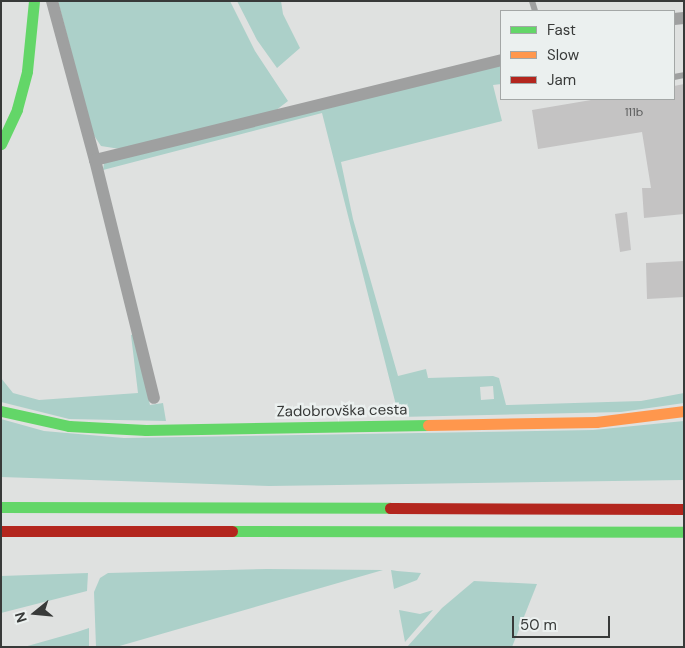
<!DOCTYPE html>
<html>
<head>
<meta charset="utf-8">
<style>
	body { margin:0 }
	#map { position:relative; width:685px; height:648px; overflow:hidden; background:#dfe1e0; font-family:"DM Sans",sans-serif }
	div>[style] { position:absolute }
	.green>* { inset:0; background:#acd0c9 }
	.building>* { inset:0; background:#c4c3c3 }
	.lane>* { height:6px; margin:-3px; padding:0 3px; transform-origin:3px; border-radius:3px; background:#9fa0a0 }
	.street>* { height:12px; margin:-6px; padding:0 6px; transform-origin:6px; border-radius:6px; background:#9fa0a0 }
	.fast>* { height:11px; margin:-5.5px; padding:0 5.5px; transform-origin:5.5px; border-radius:5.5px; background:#63d668 }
	.slow>* { height:11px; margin:-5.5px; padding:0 5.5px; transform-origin:5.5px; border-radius:5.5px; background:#ff974d }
	.jam>* { height:11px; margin:-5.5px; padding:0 5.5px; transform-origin:5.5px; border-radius:5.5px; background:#b3261e }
	span { translate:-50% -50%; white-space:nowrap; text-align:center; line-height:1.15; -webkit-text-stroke:5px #ebf0ef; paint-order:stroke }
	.number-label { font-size:12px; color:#5b5c5c }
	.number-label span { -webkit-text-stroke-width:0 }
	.street-label { font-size:15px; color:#383a39 }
	.frame { position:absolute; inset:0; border:2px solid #383a39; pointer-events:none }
	.legend { position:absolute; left:500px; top:10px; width:175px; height:90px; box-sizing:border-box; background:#ebf0ef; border:1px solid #a3a7a6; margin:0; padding:6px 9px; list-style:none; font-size:15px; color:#383a39 }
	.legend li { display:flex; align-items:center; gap:10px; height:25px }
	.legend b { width:25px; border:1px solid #a3a7a6 }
	.north { position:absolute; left:10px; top:588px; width:50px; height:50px; -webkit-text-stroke:4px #ebf0ef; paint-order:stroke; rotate:253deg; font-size:14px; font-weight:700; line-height:20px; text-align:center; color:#383a39 }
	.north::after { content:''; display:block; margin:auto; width:18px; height:22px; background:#383a39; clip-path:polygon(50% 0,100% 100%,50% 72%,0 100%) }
	.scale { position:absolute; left:512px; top:616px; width:98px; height:22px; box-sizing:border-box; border:2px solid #383a39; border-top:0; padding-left:6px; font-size:15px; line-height:18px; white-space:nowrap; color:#383a39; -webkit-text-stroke:4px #ebf0ef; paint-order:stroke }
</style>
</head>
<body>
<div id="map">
	<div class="green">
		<i style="clip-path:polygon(58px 1px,230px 1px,255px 51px,288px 101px,275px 111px,120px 149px,101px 146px,93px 134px)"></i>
		<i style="clip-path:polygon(237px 1px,281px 1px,283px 14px,300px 48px,277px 68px,257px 40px)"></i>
		<i style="clip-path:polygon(evenodd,501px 64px,501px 84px,493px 85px,502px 121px,341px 162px,353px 219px,398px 376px,426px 369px,428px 378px,493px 376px,499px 378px,506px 405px,641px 401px,684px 393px,684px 403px,621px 412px,399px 417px,322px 113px,103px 170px,104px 163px,501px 64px,493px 386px,494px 399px,481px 400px,480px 387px,493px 386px)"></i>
		<i style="clip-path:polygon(134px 334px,150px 405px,163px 403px,166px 421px,69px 419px,1px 402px,1px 378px,13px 393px,39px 400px,138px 393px,131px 335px)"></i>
		<i style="clip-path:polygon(1px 419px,44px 431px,124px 438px,593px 430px,684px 421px,684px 480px,269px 486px,1px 477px)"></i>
		<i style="clip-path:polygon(267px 569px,383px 570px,116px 647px,96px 647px,94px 592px,100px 578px,108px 573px)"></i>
		<i style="clip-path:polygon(391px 570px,397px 571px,421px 573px,417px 580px,394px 589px)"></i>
		<i style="clip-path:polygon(88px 573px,87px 591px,1px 613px,1px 576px)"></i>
		<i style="clip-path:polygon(474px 581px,537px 584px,512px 647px,407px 647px,442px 608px)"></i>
		<i style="clip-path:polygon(399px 610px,420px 614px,433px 610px,405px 642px)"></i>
		<i style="clip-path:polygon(89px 628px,89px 647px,24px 647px,77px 632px)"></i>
	</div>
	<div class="building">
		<i style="clip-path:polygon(684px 84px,684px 214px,644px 218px,642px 188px,651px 188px,642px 132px,538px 149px,532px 110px,597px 99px,674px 99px,674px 86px)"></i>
		<i style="clip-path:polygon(627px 212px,631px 250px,620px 252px,615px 214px)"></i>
		<i style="clip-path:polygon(684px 261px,684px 297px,647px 299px,646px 263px)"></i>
	</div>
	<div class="lane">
		<i style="left:532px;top:1px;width:10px;rotate:73deg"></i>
		<i style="left:674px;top:77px;width:10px;rotate:-11deg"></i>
	</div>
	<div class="street">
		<i style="left:52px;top:1px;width:165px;rotate:74.9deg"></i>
		<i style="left:95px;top:160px;width:245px;rotate:76.1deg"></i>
		<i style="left:674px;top:19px;width:10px;rotate:-6deg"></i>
		<i style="left:95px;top:160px;width:418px;rotate:-13.8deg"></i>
	</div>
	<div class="fast">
		<i style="left:1px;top:144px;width:38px;rotate:-65deg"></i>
		<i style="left:17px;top:109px;width:39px;rotate:-75deg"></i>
		<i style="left:27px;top:71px;width:70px;rotate:-84.3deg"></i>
		<i style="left:1px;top:411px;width:70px;rotate:12.4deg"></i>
		<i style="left:69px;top:426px;width:77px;rotate:3deg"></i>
		<i style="left:146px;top:430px;width:282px;rotate:-1deg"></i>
		<i style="left:1px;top:507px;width:389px;rotate:0.1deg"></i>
		<i style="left:232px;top:531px;width:452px;rotate:0.1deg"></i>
	</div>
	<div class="slow">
		<i style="left:428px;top:425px;width:168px;rotate:-1deg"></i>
		<i style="left:596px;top:422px;width:89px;rotate:-7.1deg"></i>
	</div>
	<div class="jam">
		<i style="left:390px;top:508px;width:294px;rotate:0.2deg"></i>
		<i style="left:1px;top:531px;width:231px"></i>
	</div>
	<div class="number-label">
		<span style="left:634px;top:113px">111b</span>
	</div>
	<div class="street-label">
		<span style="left:342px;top:411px;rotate:-1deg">Zadobrovška cesta</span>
	</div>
	<div class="frame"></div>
	<ul class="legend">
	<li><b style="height:6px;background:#63d668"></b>Fast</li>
	<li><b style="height:6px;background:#ff974d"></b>Slow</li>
	<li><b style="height:6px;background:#b3261e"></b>Jam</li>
	</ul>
	<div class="north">N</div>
	<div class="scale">50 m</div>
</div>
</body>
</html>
